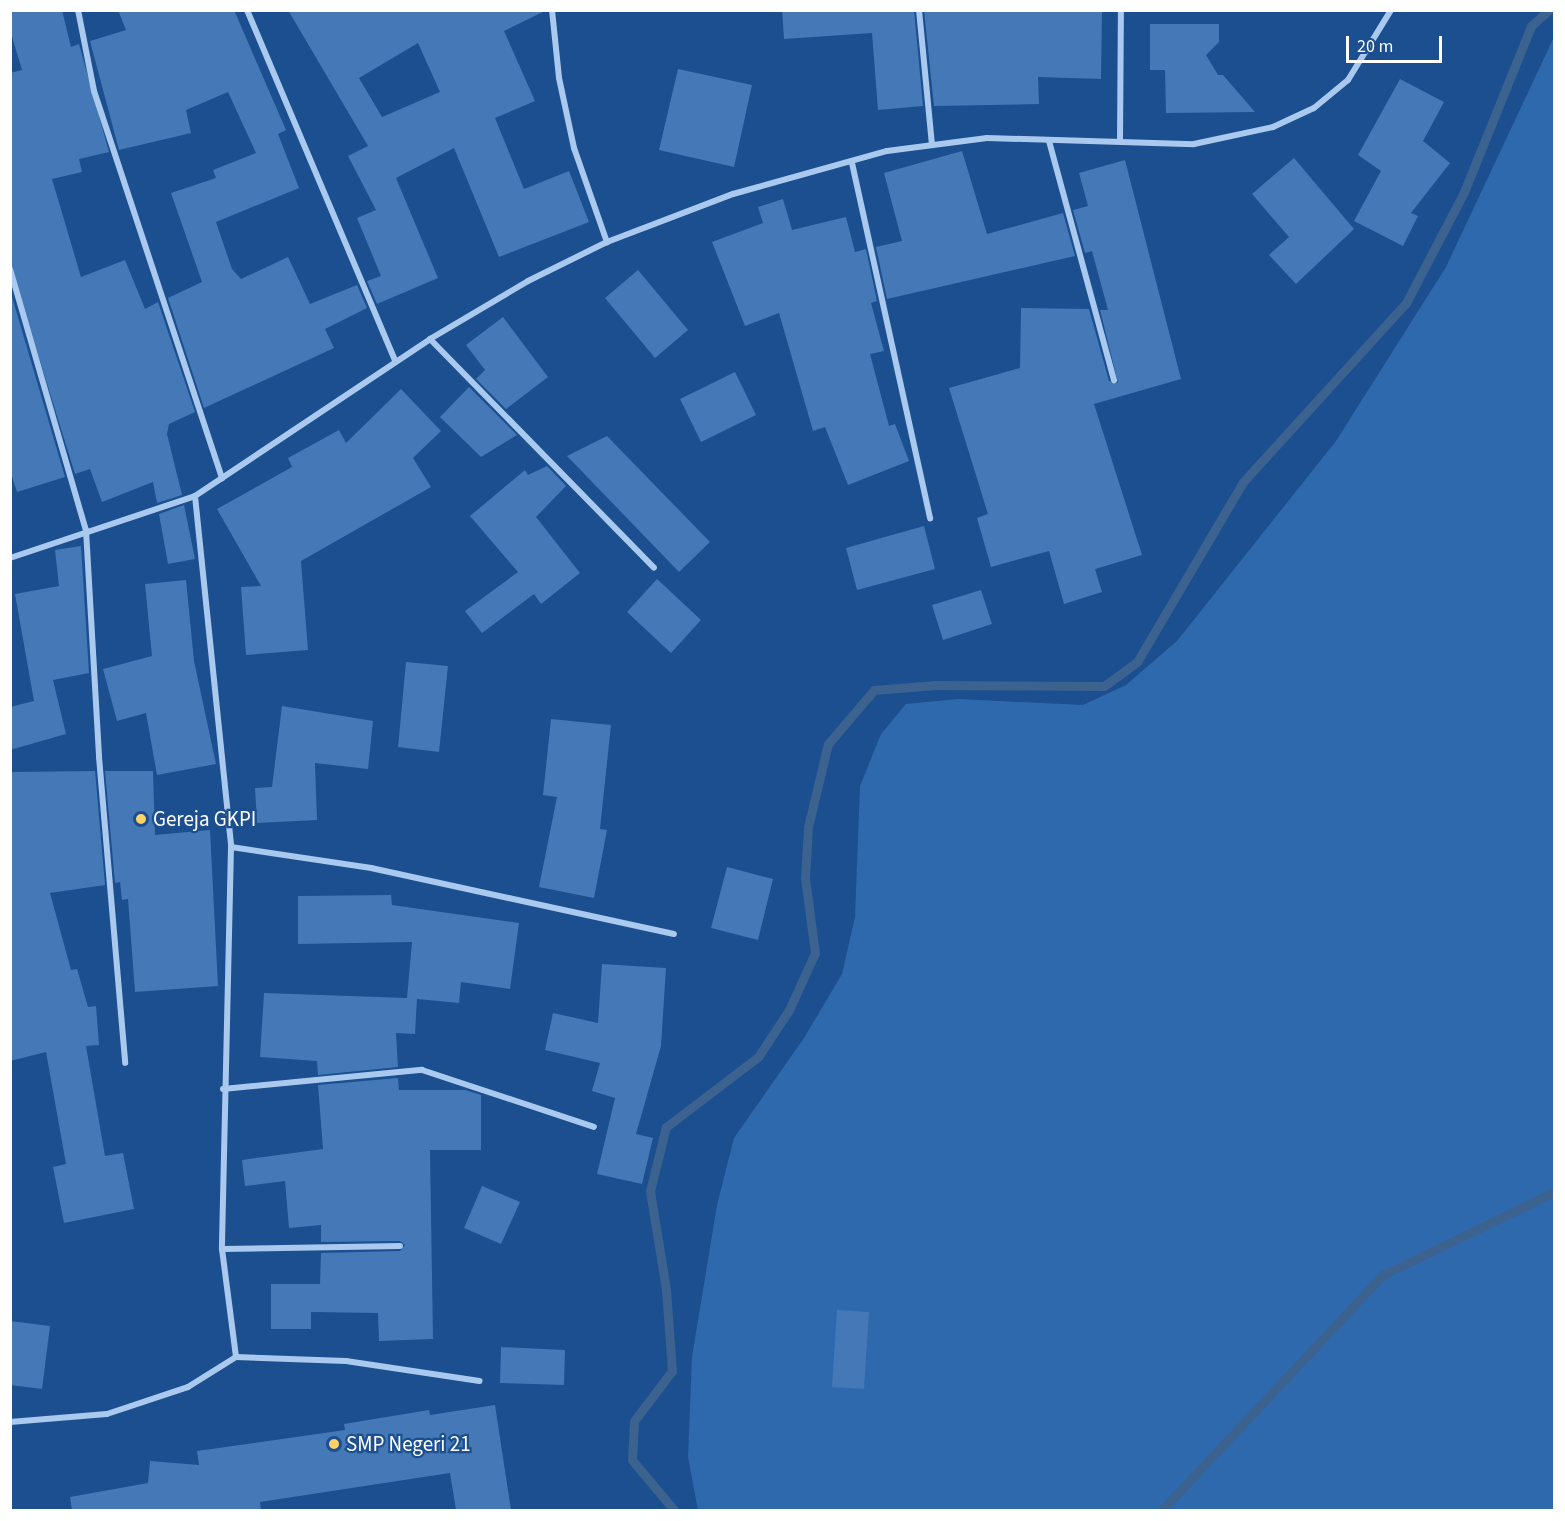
<!DOCTYPE html>
<html>
<head>
<meta charset="utf-8">
<style>
	body { margin:0 }
	#map { position:relative; width:1565px; height:1521px; overflow:hidden; background:#1b4f8f; font-family:"Source Sans 3",sans-serif }
	div>[style] { position:absolute }
	.green>* { inset:0; background:#2e69ad }
	.stream>* { height:9px; margin:-4.5px; padding:0 4.5px; transform-origin:4.5px; border-radius:4.5px; background:#3c6290 }
	.building>* { inset:0; background:#4478b7 }
	.minor>* { height:6px; margin:-3px; padding:0 3px; transform-origin:3px; border-radius:3px; background:#a9c9ee }
	.dots>* { width:16px; height:16px; translate:-50% -50%; box-sizing:border-box; border:3px solid #1b4f8f; border-radius:50% }
	span { translate:-50% -50%; white-space:nowrap; text-align:center; line-height:1.15; -webkit-text-stroke:4.5px #1b4f8f; paint-order:stroke }
	.poi-label { font-size:21px; color:#fff }
	.left { translate:0 -50%; text-align:left }
	.frame { position:absolute; inset:0; border:12px solid #fff; pointer-events:none }
	.scale { position:absolute; left:1346px; top:36px; width:96px; height:27px; box-sizing:border-box; border:3px solid #fff; border-top:0; padding-left:8px; font-size:18px; line-height:21px; white-space:nowrap; color:#fff; -webkit-text-stroke:4px #1b4f8f; paint-order:stroke }
</style>
</head>
<body>
<div id="map">
	<div class="green">
		<i style="clip-path:polygon(1554px 37px,1554px 1510px,698px 1510px,688px 1457px,692px 1357px,717px 1205px,734px 1138px,804px 1038px,842px 974px,855px 917px,860px 786px,881px 734px,906px 704px,958px 699px,1083px 705px,1126px 685px,1177px 641px,1336px 441px,1446px 267px)"></i>
	</div>
	<div class="stream">
		<i style="left:674px;top:1510px;width:65px;rotate:-130deg"></i>
		<i style="left:632px;top:1460px;width:39px;rotate:-87deg"></i>
		<i style="left:634px;top:1421px;width:63px;rotate:-52.8deg"></i>
		<i style="left:672px;top:1371px;width:82px;rotate:-94.2deg"></i>
		<i style="left:666px;top:1289px;width:99px;rotate:-99.3deg"></i>
		<i style="left:650px;top:1191px;width:66px;rotate:-76deg"></i>
		<i style="left:666px;top:1127px;width:116px;rotate:-37.3deg"></i>
		<i style="left:758px;top:1057px;width:56px;rotate:-56.6deg"></i>
		<i style="left:789px;top:1010px;width:63px;rotate:-65.5deg"></i>
		<i style="left:815px;top:953px;width:76px;rotate:-97.6deg"></i>
		<i style="left:805px;top:878px;width:51px;rotate:-86.6deg"></i>
		<i style="left:808px;top:827px;width:85px;rotate:-76.5deg"></i>
		<i style="left:828px;top:744px;width:71px;rotate:-49.6deg"></i>
		<i style="left:874px;top:690px;width:62px;rotate:-4.6deg"></i>
		<i style="left:936px;top:685px;width:168px;rotate:0.3deg"></i>
		<i style="left:1104px;top:686px;width:41px;rotate:-36deg"></i>
		<i style="left:1137px;top:662px;width:209px;rotate:-59.5deg"></i>
		<i style="left:1243px;top:482px;width:242px;rotate:-47.7deg"></i>
		<i style="left:1406px;top:303px;width:125px;rotate:-62.4deg"></i>
		<i style="left:1464px;top:192px;width:179px;rotate:-68deg"></i>
		<i style="left:1531px;top:26px;width:24px;rotate:-42deg"></i>
		<i style="left:1162px;top:1510px;width:323px;rotate:-46.8deg"></i>
		<i style="left:1383px;top:1275px;width:190px;rotate:-25.9deg"></i>
	</div>
	<div class="building">
		<i style="clip-path:polygon(10px 10px,62px 10px,71px 47px,79px 44px,109px 152px,79px 159px,82px 172px,52px 179px,81px 277px,125px 260px,145px 309px,158px 302px,195px 412px,169px 424px,167px 434px,182px 495px,157px 503px,153px 482px,102px 502px,90px 469px,75px 474px,10px 264px,10px 73px,22px 70px,10px 30px)"></i>
		<i style="clip-path:polygon(118px 10px,234px 10px,286px 130px,278px 134px,299px 188px,216px 222px,232px 269px,241px 279px,288px 257px,310px 304px,357px 285px,367px 308px,325px 329px,334px 348px,204px 408px,168px 298px,202px 282px,171px 193px,216px 178px,213px 170px,256px 153px,228px 92px,186px 110px,191px 133px,119px 150px,90px 41px,126px 30px)"></i>
		<i style="clip-path:polygon(evenodd,288px 10px,547px 10px,504px 31px,535px 101px,495px 118px,524px 189px,569px 171px,589px 222px,499px 257px,454px 148px,396px 178px,438px 278px,377px 304px,367px 281px,381px 276px,357px 218px,376px 210px,348px 156px,368px 146px,288px 10px,418px 43px,440px 92px,382px 117px,359px 78px,418px 43px)"></i>
		<i style="clip-path:polygon(782px 10px,914px 10px,923px 106px,878px 110px,872px 33px,784px 39px)"></i>
		<i style="clip-path:polygon(924px 10px,1102px 10px,1101px 79px,1038px 77px,1039px 104px,934px 106px)"></i>
		<i style="clip-path:polygon(1150px 24px,1219px 24px,1219px 42px,1206px 55px,1218px 75px,1223px 75px,1255px 112px,1166px 113px,1165px 70px,1150px 70px)"></i>
		<i style="clip-path:polygon(678px 69px,752px 85px,734px 167px,659px 150px)"></i>
		<i style="clip-path:polygon(1400px 79px,1444px 102px,1423px 141px,1450px 163px,1411px 213px,1418px 216px,1403px 246px,1354px 221px,1381px 171px,1358px 155px)"></i>
		<i style="clip-path:polygon(962px 151px,987px 234px,1063px 213px,1075px 256px,887px 299px,876px 247px,902px 241px,884px 173px)"></i>
		<i style="clip-path:polygon(1294px 158px,1354px 229px,1296px 284px,1269px 255px,1289px 237px,1252px 194px)"></i>
		<i style="clip-path:polygon(1125px 160px,1181px 379px,1094px 404px,1142px 555px,1095px 569px,1102px 592px,1064px 604px,1049px 551px,991px 567px,977px 518px,988px 514px,949px 388px,1020px 368px,1021px 308px,1089px 309px,1109px 381px,1118px 383px,1100px 310px,1108px 310px,1092px 251px,1085px 253px,1073px 210px,1088px 206px,1079px 173px)"></i>
		<i style="clip-path:polygon(783px 199px,792px 230px,846px 217px,855px 252px,866px 249px,877px 301px,871px 303px,884px 351px,870px 354px,889px 426px,895px 424px,909px 461px,848px 485px,825px 427px,813px 431px,779px 313px,745px 326px,712px 242px,763px 223px,758px 207px)"></i>
		<i style="clip-path:polygon(638px 270px,688px 330px,655px 358px,605px 298px)"></i>
		<i style="clip-path:polygon(10px 290px,65px 477px,17px 492px,10px 471px)"></i>
		<i style="clip-path:polygon(503px 317px,548px 377px,506px 409px,476px 379px,485px 370px,466px 345px)"></i>
		<i style="clip-path:polygon(735px 372px,756px 415px,701px 442px,680px 399px)"></i>
		<i style="clip-path:polygon(469px 387px,517px 435px,481px 457px,440px 417px)"></i>
		<i style="clip-path:polygon(401px 389px,441px 431px,413px 458px,431px 487px,301px 561px,308px 650px,246px 655px,241px 587px,261px 586px,217px 509px,292px 467px,288px 458px,339px 430px,346px 443px)"></i>
		<i style="clip-path:polygon(607px 436px,710px 542px,679px 572px,567px 456px)"></i>
		<i style="clip-path:polygon(547px 466px,566px 486px,536px 517px,580px 573px,541px 604px,534px 594px,482px 633px,465px 611px,518px 572px,470px 516px,525px 470px,528px 475px)"></i>
		<i style="clip-path:polygon(184px 505px,195px 559px,168px 564px,159px 514px)"></i>
		<i style="clip-path:polygon(924px 526px,935px 569px,857px 590px,846px 548px)"></i>
		<i style="clip-path:polygon(81px 546px,89px 673px,53px 680px,66px 734px,10px 750px,10px 707px,34px 701px,15px 594px,59px 586px,55px 550px)"></i>
		<i style="clip-path:polygon(657px 579px,701px 620px,671px 653px,627px 612px)"></i>
		<i style="clip-path:polygon(186px 580px,194px 661px,216px 764px,157px 775px,146px 713px,117px 721px,103px 669px,152px 656px,145px 584px)"></i>
		<i style="clip-path:polygon(981px 590px,992px 624px,943px 640px,932px 605px)"></i>
		<i style="clip-path:polygon(406px 662px,448px 666px,439px 752px,398px 747px)"></i>
		<i style="clip-path:polygon(282px 706px,373px 721px,368px 769px,315px 763px,317px 820px,257px 823px,255px 788px,272px 787px)"></i>
		<i style="clip-path:polygon(551px 719px,611px 725px,600px 829px,607px 830px,594px 898px,539px 887px,557px 797px,543px 795px)"></i>
		<i style="clip-path:polygon(95px 771px,105px 885px,50px 893px,71px 970px,77px 969px,88px 1007px,96px 1006px,99px 1045px,86px 1046px,105px 1156px,123px 1153px,134px 1209px,64px 1223px,53px 1167px,66px 1164px,46px 1052px,10px 1061px,10px 772px)"></i>
		<i style="clip-path:polygon(105px 771px,153px 771px,155px 835px,210px 830px,218px 986px,135px 992px,128px 899px,122px 900px,120px 882px,115px 883px)"></i>
		<i style="clip-path:polygon(727px 867px,773px 879px,758px 940px,711px 928px)"></i>
		<i style="clip-path:polygon(391px 895px,392px 905px,519px 923px,510px 989px,461px 982px,459px 1003px,417px 999px,415px 1034px,396px 1033px,398px 1067px,318px 1075px,317px 1061px,260px 1057px,264px 993px,407px 998px,412px 942px,298px 944px,298px 896px)"></i>
		<i style="clip-path:polygon(602px 964px,666px 968px,661px 1046px,636px 1134px,653px 1138px,642px 1184px,597px 1174px,615px 1098px,592px 1091px,600px 1063px,545px 1050px,553px 1013px,598px 1023px)"></i>
		<i style="clip-path:polygon(398px 1078px,399px 1090px,465px 1090px,481px 1095px,481px 1150px,430px 1150px,433px 1339px,379px 1341px,378px 1313px,311px 1312px,311px 1329px,271px 1329px,271px 1284px,320px 1284px,321px 1253px,400px 1251px,405px 1245px,400px 1241px,321px 1242px,321px 1225px,289px 1228px,285px 1181px,245px 1186px,242px 1160px,323px 1149px,318px 1085px)"></i>
		<i style="clip-path:polygon(482px 1186px,520px 1202px,501px 1244px,464px 1228px)"></i>
		<i style="clip-path:polygon(837px 1310px,869px 1312px,864px 1389px,832px 1387px)"></i>
		<i style="clip-path:polygon(10px 1321px,50px 1326px,42px 1389px,10px 1385px)"></i>
		<i style="clip-path:polygon(501px 1347px,565px 1350px,564px 1385px,500px 1383px)"></i>
		<i style="clip-path:polygon(495px 1405px,511px 1510px,456px 1510px,450px 1473px,260px 1502px,261px 1510px,72px 1510px,70px 1497px,148px 1483px,150px 1461px,199px 1465px,197px 1451px,345px 1430px,344px 1424px,429px 1410px,430px 1415px)"></i>
	</div>
	<div class="minor">
		<i style="left:78px;top:10px;width:83px;rotate:78.8deg"></i>
		<i style="left:94px;top:91px;width:408px;rotate:71.7deg"></i>
		<i style="left:247px;top:10px;width:381px;rotate:67.1deg"></i>
		<i style="left:552px;top:10px;width:68px;rotate:84.1deg"></i>
		<i style="left:559px;top:78px;width:72px;rotate:77.9deg"></i>
		<i style="left:574px;top:148px;width:100px;rotate:70.7deg"></i>
		<i style="left:919px;top:10px;width:135px;rotate:84.5deg"></i>
		<i style="left:1049px;top:141px;width:248px;rotate:74.8deg"></i>
		<i style="left:1120px;top:141px;width:131px;rotate:-89.6deg"></i>
		<i style="left:852px;top:163px;width:364px;rotate:77.6deg"></i>
		<i style="left:10px;top:269px;width:272px;rotate:73.8deg"></i>
		<i style="left:86px;top:530px;width:227px;rotate:86.7deg"></i>
		<i style="left:99px;top:757px;width:307px;rotate:85.1deg"></i>
		<i style="left:430px;top:339px;width:320px;rotate:45.6deg"></i>
		<i style="left:195px;top:496px;width:353px;rotate:84.1deg"></i>
		<i style="left:231px;top:847px;width:402px;rotate:91.3deg"></i>
		<i style="left:222px;top:1249px;width:109px;rotate:82.6deg"></i>
		<i style="left:10px;top:558px;width:195px;rotate:-18.5deg"></i>
		<i style="left:195px;top:496px;width:283px;rotate:-33.7deg"></i>
		<i style="left:430px;top:339px;width:114px;rotate:-30.6deg"></i>
		<i style="left:528px;top:281px;width:88px;rotate:-26.3deg"></i>
		<i style="left:607px;top:242px;width:135px;rotate:-20.9deg"></i>
		<i style="left:733px;top:194px;width:160px;rotate:-15.6deg"></i>
		<i style="left:887px;top:151px;width:101px;rotate:-7.4deg"></i>
		<i style="left:987px;top:138px;width:207px;rotate:1.7deg"></i>
		<i style="left:1194px;top:144px;width:81px;rotate:-12.1deg"></i>
		<i style="left:1273px;top:127px;width:45px;rotate:-24.9deg"></i>
		<i style="left:1314px;top:108px;width:44px;rotate:-39.5deg"></i>
		<i style="left:1348px;top:80px;width:82px;rotate:-58.4deg"></i>
		<i style="left:231px;top:847px;width:142px;rotate:8.5deg"></i>
		<i style="left:371px;top:868px;width:310px;rotate:12.3deg"></i>
		<i style="left:223px;top:1089px;width:200px;rotate:-5.5deg"></i>
		<i style="left:422px;top:1070px;width:181px;rotate:18.3deg"></i>
		<i style="left:222px;top:1249px;width:178px;rotate:-1deg"></i>
		<i style="left:10px;top:1422px;width:97px;rotate:-4.7deg"></i>
		<i style="left:107px;top:1414px;width:85px;rotate:-18.4deg"></i>
		<i style="left:188px;top:1387px;width:57px;rotate:-32deg"></i>
		<i style="left:236px;top:1357px;width:110px;rotate:2.1deg"></i>
		<i style="left:346px;top:1361px;width:135px;rotate:8.5deg"></i>
	</div>
	<div class="dots">
		<i style="left:141px;top:819px;background:#ffd166"></i>
		<i style="left:334px;top:1444px;background:#ffd166"></i>
	</div>
	<div class="poi-label">
		<span class="left" style="left:153px;top:819px">Gereja GKPI</span>
		<span class="left" style="left:346px;top:1444px">SMP Negeri 21</span>
	</div>
	<div class="frame"></div>
	<div class="scale">20 m</div>
</div>
</body>
</html>
